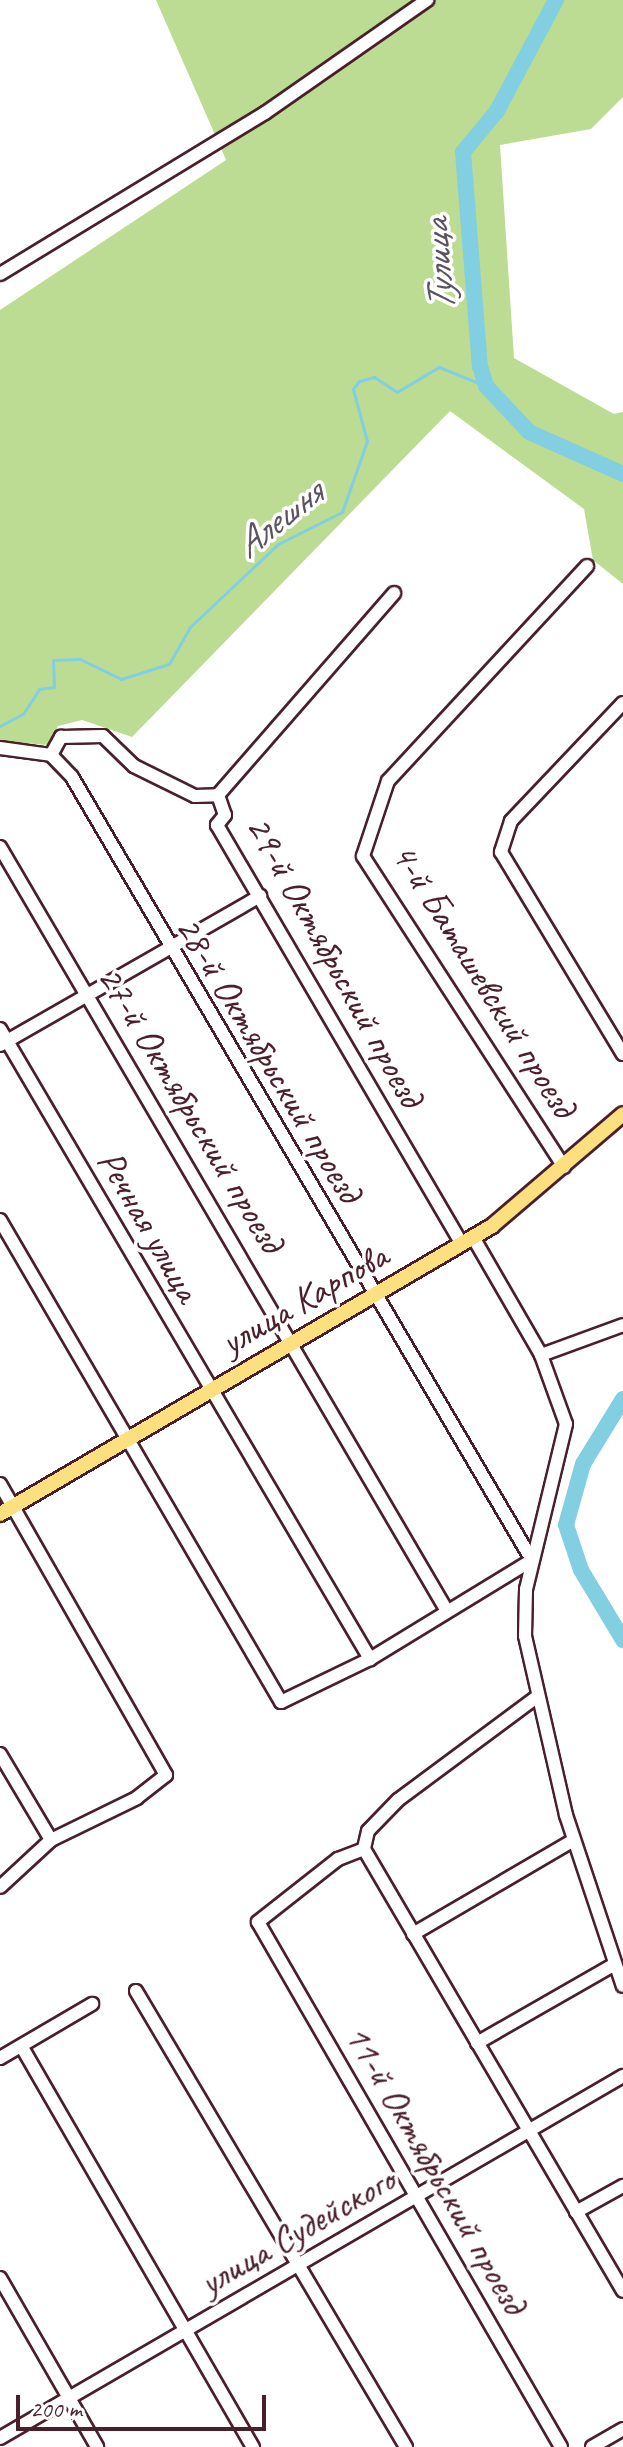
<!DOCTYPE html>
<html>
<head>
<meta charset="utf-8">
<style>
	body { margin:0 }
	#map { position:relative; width:623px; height:2447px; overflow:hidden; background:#fff; font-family:Caveat,sans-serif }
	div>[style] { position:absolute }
	.green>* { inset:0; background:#bcdc94 }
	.stream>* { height:3px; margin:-1.5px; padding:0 1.5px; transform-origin:1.5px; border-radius:1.5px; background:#81cfe0 }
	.river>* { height:16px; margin:-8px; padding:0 8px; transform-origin:8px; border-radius:8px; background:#81cfe0 }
	.roads { filter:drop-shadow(2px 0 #4a1f2b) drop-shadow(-2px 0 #4a1f2b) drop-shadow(0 2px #4a1f2b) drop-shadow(0 -2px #4a1f2b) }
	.minor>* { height:12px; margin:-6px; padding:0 6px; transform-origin:6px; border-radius:6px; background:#fff }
	.major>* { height:14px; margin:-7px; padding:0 7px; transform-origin:7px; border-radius:7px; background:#fce080 }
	span { translate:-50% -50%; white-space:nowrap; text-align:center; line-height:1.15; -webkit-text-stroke:7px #fff; paint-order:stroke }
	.street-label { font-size:38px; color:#4a1f2b }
	.water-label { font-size:40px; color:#5a5461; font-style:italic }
	.scale { position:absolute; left:16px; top:2395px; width:250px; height:36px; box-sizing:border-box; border:4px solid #4a1f2b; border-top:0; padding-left:10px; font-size:24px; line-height:28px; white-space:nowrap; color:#4a1f2b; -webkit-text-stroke:6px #fff; paint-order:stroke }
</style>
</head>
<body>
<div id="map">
	<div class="green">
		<i style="clip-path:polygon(156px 0,623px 0,623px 97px,591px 129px,500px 145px,514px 358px,614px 414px,623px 412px,623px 584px,593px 560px,584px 509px,450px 411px,132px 737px,82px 720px,58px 726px,48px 745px,0 741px,0 310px,226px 160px)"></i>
	</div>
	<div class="stream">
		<i style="left:0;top:726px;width:26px;rotate:-28deg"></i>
		<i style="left:23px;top:714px;width:30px;rotate:-57deg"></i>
		<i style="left:39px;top:689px;width:15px;rotate:-8deg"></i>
		<i style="left:54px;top:687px;width:27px;rotate:-92deg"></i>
		<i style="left:53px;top:660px;width:27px;rotate:-2deg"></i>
		<i style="left:80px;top:659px;width:46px;rotate:26deg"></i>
		<i style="left:121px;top:679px;width:50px;rotate:-17.4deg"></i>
		<i style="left:169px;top:664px;width:43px;rotate:-60.4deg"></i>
		<i style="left:190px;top:627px;width:121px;rotate:-43.3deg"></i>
		<i style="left:278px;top:544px;width:72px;rotate:-26.6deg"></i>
		<i style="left:342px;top:512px;width:75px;rotate:-70.6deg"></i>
		<i style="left:367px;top:441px;width:54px;rotate:-105.1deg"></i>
		<i style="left:353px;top:389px;width:10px;rotate:-53deg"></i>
		<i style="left:359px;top:381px;width:16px;rotate:-15deg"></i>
		<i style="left:374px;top:377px;width:27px;rotate:33deg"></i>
		<i style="left:397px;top:392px;width:49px;rotate:-30.8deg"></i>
		<i style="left:439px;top:367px;width:51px;rotate:22deg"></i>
	</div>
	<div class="river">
		<i style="left:556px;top:0;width:126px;rotate:118deg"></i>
		<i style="left:497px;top:111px;width:53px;rotate:129.7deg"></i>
		<i style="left:463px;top:152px;width:215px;rotate:85.5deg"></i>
		<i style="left:480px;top:366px;width:21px;rotate:73deg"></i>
		<i style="left:486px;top:386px;width:63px;rotate:46.9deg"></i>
		<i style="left:529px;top:432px;width:103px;rotate:24.1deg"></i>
		<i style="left:623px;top:1399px;width:76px;rotate:121.6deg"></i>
		<i style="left:583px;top:1464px;width:63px;rotate:105.6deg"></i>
		<i style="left:566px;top:1525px;width:47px;rotate:71.6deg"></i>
		<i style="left:581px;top:1570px;width:82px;rotate:59deg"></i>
	</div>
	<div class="roads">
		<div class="minor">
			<i style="left:0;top:274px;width:310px;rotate:-31.3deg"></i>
			<i style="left:265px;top:113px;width:198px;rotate:-34.9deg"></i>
			<i style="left:623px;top:703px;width:163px;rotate:133.5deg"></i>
			<i style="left:511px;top:821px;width:33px;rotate:108deg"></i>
			<i style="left:501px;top:852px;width:236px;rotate:58.9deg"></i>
			<i style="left:0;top:748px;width:51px;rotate:7.8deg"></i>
			<i style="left:51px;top:755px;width:30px;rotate:46deg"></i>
			<i style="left:72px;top:777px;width:908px;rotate:59.57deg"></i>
			<i style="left:51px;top:755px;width:21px;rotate:-61deg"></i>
			<i style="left:61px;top:737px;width:42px;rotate:-1.4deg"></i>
			<i style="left:103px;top:736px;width:43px;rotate:44.1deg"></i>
			<i style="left:134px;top:766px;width:68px;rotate:26.2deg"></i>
			<i style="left:195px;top:796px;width:23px;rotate:-2deg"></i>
			<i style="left:218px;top:795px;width:21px;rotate:71deg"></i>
			<i style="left:225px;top:815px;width:13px;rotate:129deg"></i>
			<i style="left:217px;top:825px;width:485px;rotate:59.7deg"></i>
			<i style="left:218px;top:795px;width:268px;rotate:-48.9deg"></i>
			<i style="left:0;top:847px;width:885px;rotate:59.67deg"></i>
			<i style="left:0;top:1029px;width:731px;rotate:59.57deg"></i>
			<i style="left:0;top:1045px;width:300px;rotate:-29.8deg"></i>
			<i style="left:564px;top:1167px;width:370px;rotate:-122.9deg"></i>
			<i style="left:363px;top:856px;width:79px;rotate:-71.6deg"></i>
			<i style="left:388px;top:781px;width:293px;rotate:-47.2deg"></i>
			<i style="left:0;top:1220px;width:558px;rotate:59.76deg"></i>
			<i style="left:281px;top:1702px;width:99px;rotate:-25.8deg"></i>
			<i style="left:370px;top:1659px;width:190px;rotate:-31.4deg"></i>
			<i style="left:473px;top:1237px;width:136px;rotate:60deg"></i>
			<i style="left:541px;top:1355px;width:73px;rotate:70.1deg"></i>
			<i style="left:566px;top:1424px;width:170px;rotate:103.6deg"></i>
			<i style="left:526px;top:1589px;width:47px;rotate:91.2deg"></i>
			<i style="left:525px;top:1636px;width:184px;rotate:77.1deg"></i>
			<i style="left:566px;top:1815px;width:180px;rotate:71.6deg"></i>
			<i style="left:541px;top:1355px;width:87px;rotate:-20.1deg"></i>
			<i style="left:0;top:1484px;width:335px;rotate:60.3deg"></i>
			<i style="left:166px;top:1775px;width:37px;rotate:142deg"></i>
			<i style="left:137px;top:1798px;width:96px;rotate:154deg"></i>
			<i style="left:51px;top:1840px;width:69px;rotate:137.3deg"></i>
			<i style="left:538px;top:1696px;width:174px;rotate:143.4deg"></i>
			<i style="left:398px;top:1800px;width:43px;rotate:134.1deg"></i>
			<i style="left:368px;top:1831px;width:18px;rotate:103deg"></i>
			<i style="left:364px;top:1849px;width:28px;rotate:159deg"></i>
			<i style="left:338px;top:1859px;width:102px;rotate:141.8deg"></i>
			<i style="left:258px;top:1922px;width:606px;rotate:60.01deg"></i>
			<i style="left:0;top:1754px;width:100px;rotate:59.3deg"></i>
			<i style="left:364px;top:1849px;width:512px;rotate:59.63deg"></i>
			<i style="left:413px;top:1934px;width:186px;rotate:-30.3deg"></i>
			<i style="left:136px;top:1991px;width:530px;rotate:59.37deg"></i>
			<i style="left:477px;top:2043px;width:159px;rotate:-29.8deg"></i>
			<i style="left:23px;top:2049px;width:460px;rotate:60deg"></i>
			<i style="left:0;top:2058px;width:107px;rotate:-30.4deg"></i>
			<i style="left:576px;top:2212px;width:54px;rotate:-29deg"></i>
			<i style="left:0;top:2278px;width:195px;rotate:60.1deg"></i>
			<i style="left:0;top:2438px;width:721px;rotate:-30.16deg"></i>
			<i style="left:592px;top:2447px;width:36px;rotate:-30deg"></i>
		</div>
		<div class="major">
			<i style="left:0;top:1514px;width:570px;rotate:-30.34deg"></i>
			<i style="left:492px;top:1226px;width:172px;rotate:-40.5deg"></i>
		</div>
	</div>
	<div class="street-label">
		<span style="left:335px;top:961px;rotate:61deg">29-й Октябрьский проезд</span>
		<span style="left:484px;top:980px;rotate:58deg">4-й Баташевский проезд</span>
		<span style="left:269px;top:1059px;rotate:59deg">28-й Октябрьский проезд</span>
		<span style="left:191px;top:1109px;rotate:59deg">27-й Октябрьский проезд</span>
		<span style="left:149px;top:1226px;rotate:60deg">Речная улица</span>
		<span style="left:304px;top:1299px;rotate:-30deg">улица Карпова</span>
		<span style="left:436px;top:2169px;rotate:60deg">11-й Октябрьский проезд</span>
		<span style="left:297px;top:2231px;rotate:-30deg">улица Судейского</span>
	</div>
	<div class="water-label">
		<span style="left:438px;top:266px;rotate:-94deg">Тулица</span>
		<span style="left:278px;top:519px;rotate:-38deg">Алешня</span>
	</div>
	<div class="scale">200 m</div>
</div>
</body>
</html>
